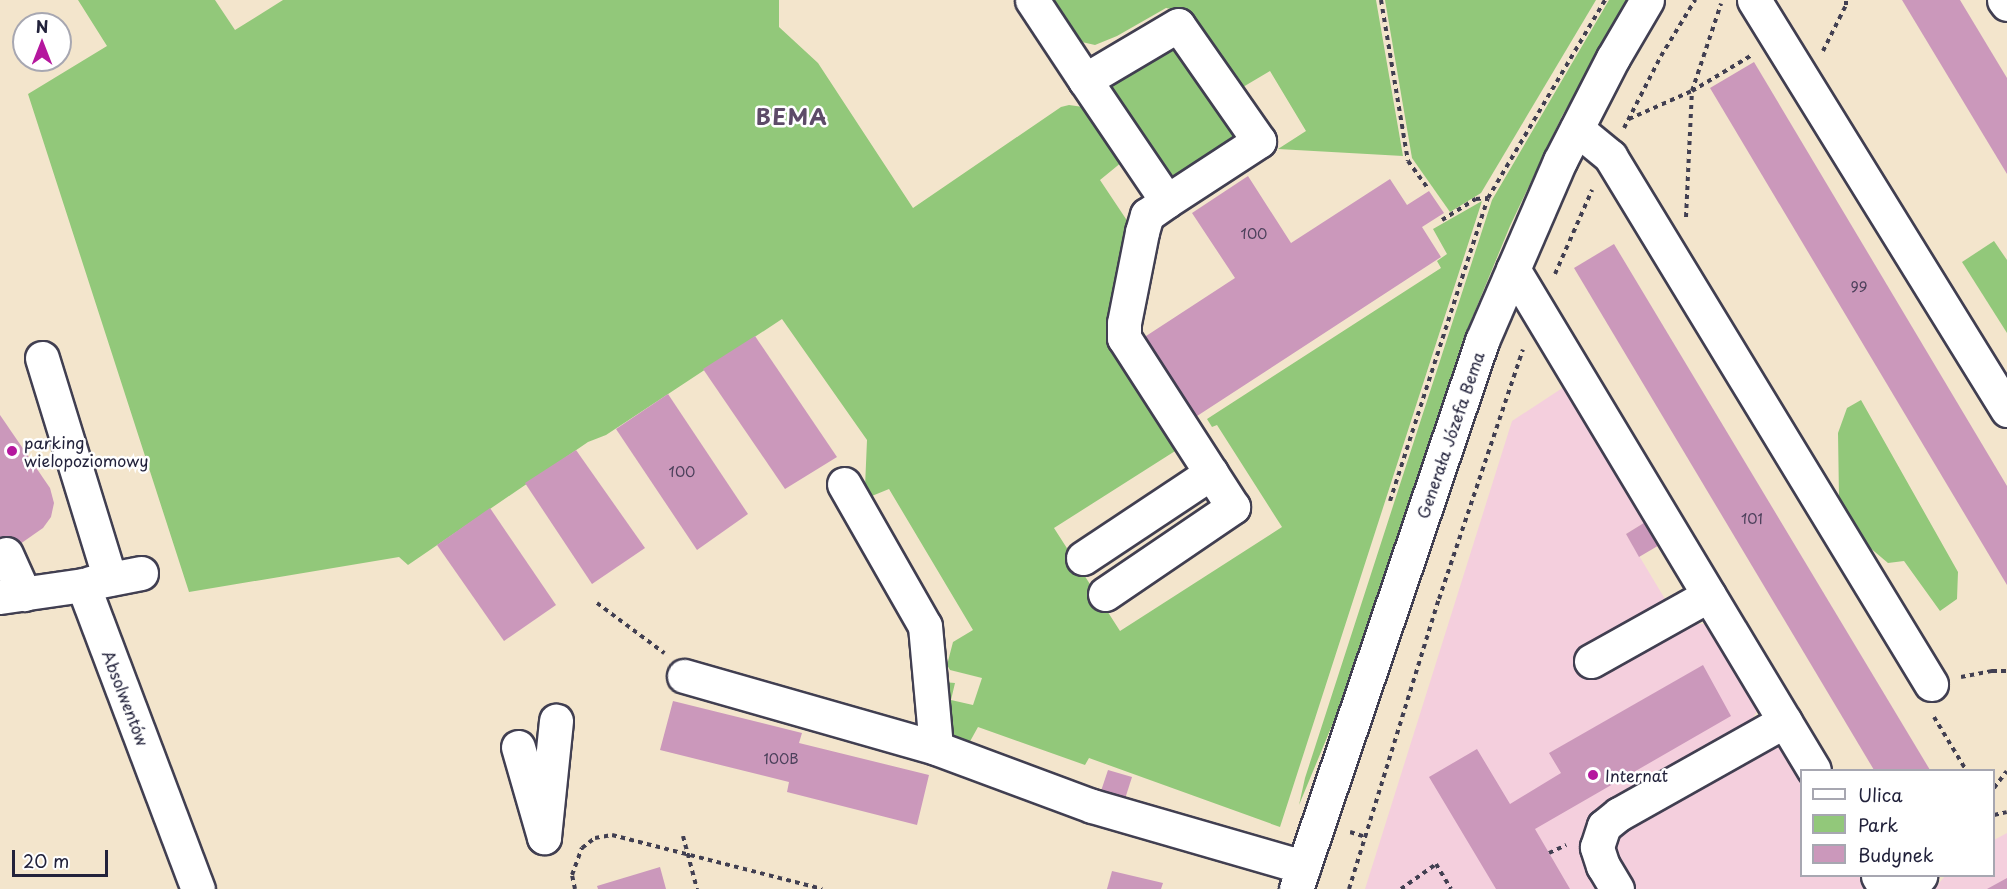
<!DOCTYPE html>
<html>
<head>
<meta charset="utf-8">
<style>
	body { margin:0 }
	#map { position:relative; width:2007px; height:889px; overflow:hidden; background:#f3e5cc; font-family:"Playpen Sans",sans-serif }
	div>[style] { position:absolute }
	.built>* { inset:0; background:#f4cfdd }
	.green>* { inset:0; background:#92c87a }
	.building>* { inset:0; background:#cb98bb }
	.path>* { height:4px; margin-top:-2px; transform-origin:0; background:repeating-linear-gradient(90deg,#413f51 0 4.5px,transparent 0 9px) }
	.roads { filter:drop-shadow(2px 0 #413f51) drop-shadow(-2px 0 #413f51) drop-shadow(0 2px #413f51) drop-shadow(0 -2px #413f51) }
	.minor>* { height:33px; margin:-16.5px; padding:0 16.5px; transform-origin:16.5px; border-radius:16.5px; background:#fff }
	.dots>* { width:16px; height:16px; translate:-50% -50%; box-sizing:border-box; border:3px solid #fff; border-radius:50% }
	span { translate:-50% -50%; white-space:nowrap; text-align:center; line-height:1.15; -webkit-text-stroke:5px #fff; paint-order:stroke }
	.number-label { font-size:14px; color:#4c405b }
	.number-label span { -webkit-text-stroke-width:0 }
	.street-label { font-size:16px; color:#22223b }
	.poi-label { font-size:16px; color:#22223b }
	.left { translate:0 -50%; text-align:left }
	.district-label { font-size:22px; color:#5d4b68; font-weight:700; letter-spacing:1.5px }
	.legend { position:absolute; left:1800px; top:769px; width:195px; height:108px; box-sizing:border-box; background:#fff; border:2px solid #a7a7b1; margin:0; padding:8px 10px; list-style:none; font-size:18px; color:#22223b }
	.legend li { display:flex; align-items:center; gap:12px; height:30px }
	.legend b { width:30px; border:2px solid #a7a7b1 }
	.north { position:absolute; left:12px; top:12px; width:60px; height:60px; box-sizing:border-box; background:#fff; border:2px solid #a7a7b1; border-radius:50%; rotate:0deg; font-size:16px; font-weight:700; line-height:24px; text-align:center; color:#22223b }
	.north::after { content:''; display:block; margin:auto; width:21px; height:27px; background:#b5179e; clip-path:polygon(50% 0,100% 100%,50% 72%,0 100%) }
	.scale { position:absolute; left:12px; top:850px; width:96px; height:27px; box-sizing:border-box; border:3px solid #22223b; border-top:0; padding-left:8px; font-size:18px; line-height:21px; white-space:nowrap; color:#22223b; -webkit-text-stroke:4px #fff; paint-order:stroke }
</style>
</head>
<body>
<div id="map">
	<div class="built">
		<i style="clip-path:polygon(1570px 383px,1647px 521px,1626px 534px,1680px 624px,1710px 624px,1759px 708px,1743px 734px,1752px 749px,1781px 745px,1801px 778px,1802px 876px,1859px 876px,1867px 889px,1365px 889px,1512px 421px)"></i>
		<i style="clip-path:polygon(2007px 833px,2007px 889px,1934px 889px,1945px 876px,1994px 876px,1994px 840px)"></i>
	</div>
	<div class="green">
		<i style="clip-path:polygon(78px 0,215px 0,235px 30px,283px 0,779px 0,779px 27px,818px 63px,913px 208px,1061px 107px,1069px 105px,1083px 107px,1122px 162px,1100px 180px,1130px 225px,1113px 326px,1183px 446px,1054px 528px,1120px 631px,1282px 527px,1217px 425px,1212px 427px,1207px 419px,1441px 268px,1437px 261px,1447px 254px,1433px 229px,1482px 201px,1280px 827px,1089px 758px,1085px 765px,978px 727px,968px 745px,945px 730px,943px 682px,955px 683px,951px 700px,973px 705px,982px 678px,950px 670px,947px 665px,953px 642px,973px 630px,889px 489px,867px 498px,865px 487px,867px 440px,782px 319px,606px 435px,588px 442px,408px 565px,399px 557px,189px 592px,28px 94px,107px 46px)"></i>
		<i style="clip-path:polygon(1046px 0,1376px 0,1403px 156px,1278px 149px,1306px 131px,1270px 71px,1243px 87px,1195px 22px,1180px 11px,1166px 8px,1117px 36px,1095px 45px,1073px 40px)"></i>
		<i style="clip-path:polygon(1385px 0,1596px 0,1481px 193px,1450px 212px,1412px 158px)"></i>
		<i style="clip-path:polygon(1609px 0,1630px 0,1562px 116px,1510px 226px,1463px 340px,1355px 670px,1299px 805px,1305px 778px,1492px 200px)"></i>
		<i style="clip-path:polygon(1171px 43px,1235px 132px,1234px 137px,1181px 175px,1174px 176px,1165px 172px,1109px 92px,1108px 81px)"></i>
		<i style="clip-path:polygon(1994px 241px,2007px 260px,2007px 333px,1962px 262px)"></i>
		<i style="clip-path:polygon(1861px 400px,1958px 572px,1957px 599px,1940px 611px,1904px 561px,1888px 563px,1862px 541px,1839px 498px,1838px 433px,1847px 408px)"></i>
	</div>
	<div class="building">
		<i style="clip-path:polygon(1902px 0,1960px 0,2007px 78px,2007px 174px)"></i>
		<i style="clip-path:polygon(1754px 62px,2007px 486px,2007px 585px,1710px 88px)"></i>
		<i style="clip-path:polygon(1248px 176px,1291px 243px,1390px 179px,1407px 205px,1429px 191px,1444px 213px,1422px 227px,1441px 257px,1194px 418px,1143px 338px,1235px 278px,1192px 213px)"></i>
		<i style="clip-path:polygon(1614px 244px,1930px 770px,1874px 770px,1574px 268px)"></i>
		<i style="clip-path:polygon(755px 336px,837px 457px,785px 489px,703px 369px)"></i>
		<i style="clip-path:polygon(668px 394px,748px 514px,697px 550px,616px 429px)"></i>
		<i style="clip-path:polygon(0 415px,50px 488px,54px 503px,51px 517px,43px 528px,0 558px)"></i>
		<i style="clip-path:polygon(576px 450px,645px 548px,592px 584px,525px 483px)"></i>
		<i style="clip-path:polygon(490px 508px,556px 605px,504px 641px,437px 545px)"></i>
		<i style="clip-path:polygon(1647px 521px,1661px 544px,1639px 557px,1626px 534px)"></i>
		<i style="clip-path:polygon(1703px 665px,1731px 716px,1535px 829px,1570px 889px,1496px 889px,1429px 777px,1477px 749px,1510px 804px,1561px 773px,1549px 753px)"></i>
		<i style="clip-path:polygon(673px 701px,802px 733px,799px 743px,929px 775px,917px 825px,787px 792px,789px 782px,660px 750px)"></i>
		<i style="clip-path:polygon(1108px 770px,1132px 777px,1124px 802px,1100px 794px)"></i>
		<i style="clip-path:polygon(660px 867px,666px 889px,598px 889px,597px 886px)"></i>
		<i style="clip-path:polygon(1112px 871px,1163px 883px,1161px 889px,1107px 889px)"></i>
		<i style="clip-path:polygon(2007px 878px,2007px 889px,1987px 889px)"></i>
	</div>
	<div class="path">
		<i style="left:1381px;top:0;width:163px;rotate:80.5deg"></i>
		<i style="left:1408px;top:161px;width:32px;rotate:54deg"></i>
		<i style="left:1823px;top:51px;width:51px;rotate:-63.4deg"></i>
		<i style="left:1846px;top:5px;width:5px;rotate:-90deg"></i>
		<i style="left:1629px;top:119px;width:69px;rotate:-24deg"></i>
		<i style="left:1692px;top:91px;width:92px;rotate:-71.6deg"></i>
		<i style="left:1624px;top:128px;width:81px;rotate:-62.8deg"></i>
		<i style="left:1661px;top:56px;width:66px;rotate:-58.7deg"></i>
		<i style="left:1686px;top:217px;width:126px;rotate:-87.3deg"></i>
		<i style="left:1692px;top:91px;width:70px;rotate:-31deg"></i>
		<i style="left:1442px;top:220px;width:40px;rotate:-32deg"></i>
		<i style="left:1476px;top:199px;width:12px;rotate:-5deg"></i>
		<i style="left:1555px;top:274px;width:92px;rotate:-66.2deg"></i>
		<i style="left:1390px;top:501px;width:318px;rotate:-72.1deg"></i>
		<i style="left:1488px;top:198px;width:230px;rotate:-59.4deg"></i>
		<i style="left:597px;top:603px;width:84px;rotate:36.7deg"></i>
		<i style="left:1961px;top:677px;width:32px;rotate:-11deg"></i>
		<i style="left:1992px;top:671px;width:15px"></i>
		<i style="left:1934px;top:717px;width:62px;rotate:58.9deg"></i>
		<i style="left:1994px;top:788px;width:21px;rotate:-53deg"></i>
		<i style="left:1994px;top:815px;width:13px;rotate:-13deg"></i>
		<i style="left:1350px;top:832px;width:16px;rotate:18deg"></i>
		<i style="left:683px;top:836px;width:55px;rotate:75.2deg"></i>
		<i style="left:1549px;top:853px;width:19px;rotate:-25deg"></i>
		<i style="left:575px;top:889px;width:14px;rotate:-102deg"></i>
		<i style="left:572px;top:875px;width:29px;rotate:-70deg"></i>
		<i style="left:582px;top:848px;width:16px;rotate:-38deg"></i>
		<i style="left:595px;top:838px;width:17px;rotate:-10deg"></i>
		<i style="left:612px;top:835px;width:217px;rotate:14.4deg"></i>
		<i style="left:1349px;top:889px;width:304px;rotate:-72.8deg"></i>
		<i style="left:1439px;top:599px;width:263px;rotate:-71.4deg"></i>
		<i style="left:1401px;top:889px;width:43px;rotate:-35.5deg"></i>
		<i style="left:1436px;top:864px;width:29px;rotate:59deg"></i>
	</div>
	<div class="roads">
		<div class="minor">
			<i style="left:1032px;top:0;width:96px;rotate:56.5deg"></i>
			<i style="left:1085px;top:80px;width:146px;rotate:55.9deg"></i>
			<i style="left:1167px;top:201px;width:110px;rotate:-33.1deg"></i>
			<i style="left:1259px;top:141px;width:141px;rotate:-124.9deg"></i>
			<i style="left:1178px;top:25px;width:108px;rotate:149.4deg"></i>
			<i style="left:1754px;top:0;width:482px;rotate:58.3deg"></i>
			<i style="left:2004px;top:0;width:5px;rotate:53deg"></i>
			<i style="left:1577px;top:129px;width:43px;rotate:39.3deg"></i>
			<i style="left:1610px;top:156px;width:618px;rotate:58.7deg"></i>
			<i style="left:1513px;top:269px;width:584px;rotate:59deg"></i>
			<i style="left:42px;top:358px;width:231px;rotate:72.9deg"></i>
			<i style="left:844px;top:484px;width:163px;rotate:60.3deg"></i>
			<i style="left:925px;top:626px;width:122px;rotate:84.8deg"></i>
			<i style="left:936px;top:748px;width:166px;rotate:20.4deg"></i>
			<i style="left:1092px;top:806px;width:220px;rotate:16.1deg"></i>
			<i style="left:6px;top:554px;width:44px;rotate:65.8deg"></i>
			<i style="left:1083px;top:558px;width:154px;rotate:-33.6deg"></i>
			<i style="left:90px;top:583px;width:52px;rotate:-11.1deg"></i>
			<i style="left:1105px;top:594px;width:155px;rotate:-34.2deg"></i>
			<i style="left:1233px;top:507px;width:201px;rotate:-122.8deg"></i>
			<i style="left:1124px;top:338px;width:15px;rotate:-90deg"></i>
			<i style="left:1124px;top:323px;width:93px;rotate:-78.8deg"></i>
			<i style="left:1142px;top:232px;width:18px;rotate:-74deg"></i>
			<i style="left:1147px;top:215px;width:24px;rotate:-35deg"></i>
			<i style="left:0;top:597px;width:84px;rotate:-8.2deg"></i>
			<i style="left:83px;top:585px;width:325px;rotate:69.3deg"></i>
			<i style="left:1591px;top:661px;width:135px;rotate:-29.2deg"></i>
			<i style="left:684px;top:676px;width:262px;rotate:15.9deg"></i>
			<i style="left:518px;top:747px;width:94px;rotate:73.9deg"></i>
			<i style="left:544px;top:837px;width:117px;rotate:-84.1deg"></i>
			<i style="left:1878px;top:876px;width:15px;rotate:58deg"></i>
			<i style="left:1296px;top:889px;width:579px;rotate:-71.25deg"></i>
			<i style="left:1482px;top:341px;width:196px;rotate:-66.6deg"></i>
			<i style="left:1560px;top:161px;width:116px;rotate:-62.8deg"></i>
			<i style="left:1613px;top:58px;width:67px;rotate:-59.6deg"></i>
			<i style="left:1617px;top:889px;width:27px;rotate:-121deg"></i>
			<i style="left:1603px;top:866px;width:20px;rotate:-108deg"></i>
			<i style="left:1597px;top:847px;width:22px;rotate:-72deg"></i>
			<i style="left:1604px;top:826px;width:19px;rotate:-39deg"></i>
			<i style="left:1619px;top:814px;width:190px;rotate:-29.3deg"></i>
			<i style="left:1908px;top:889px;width:18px;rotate:-47deg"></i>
		</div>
	</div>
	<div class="dots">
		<i style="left:12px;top:451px;background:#b5179e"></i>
		<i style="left:1593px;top:775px;background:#b5179e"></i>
	</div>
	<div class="number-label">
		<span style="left:1254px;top:234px">100</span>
		<span style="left:1859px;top:287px">99</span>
		<span style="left:682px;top:472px">100</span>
		<span style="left:1752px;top:519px">101</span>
		<span style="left:781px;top:759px">100B</span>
	</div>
	<div class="street-label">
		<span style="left:1450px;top:435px;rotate:-71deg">Generała Józefa Bema</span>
		<span style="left:126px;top:698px;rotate:69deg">Absolwentów</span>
	</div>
	<div class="poi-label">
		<span class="left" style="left:24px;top:451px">parking<br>wielopoziomowy</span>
		<span class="left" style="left:1605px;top:775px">Internat</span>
	</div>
	<div class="district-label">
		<span style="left:792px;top:116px">BEMA</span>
	</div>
	<ul class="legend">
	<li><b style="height:8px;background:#fff"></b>Ulica</li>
	<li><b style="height:16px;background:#92c87a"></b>Park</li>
	<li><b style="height:16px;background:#cb98bb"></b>Budynek</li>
	</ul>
	<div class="north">N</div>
	<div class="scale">20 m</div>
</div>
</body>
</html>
